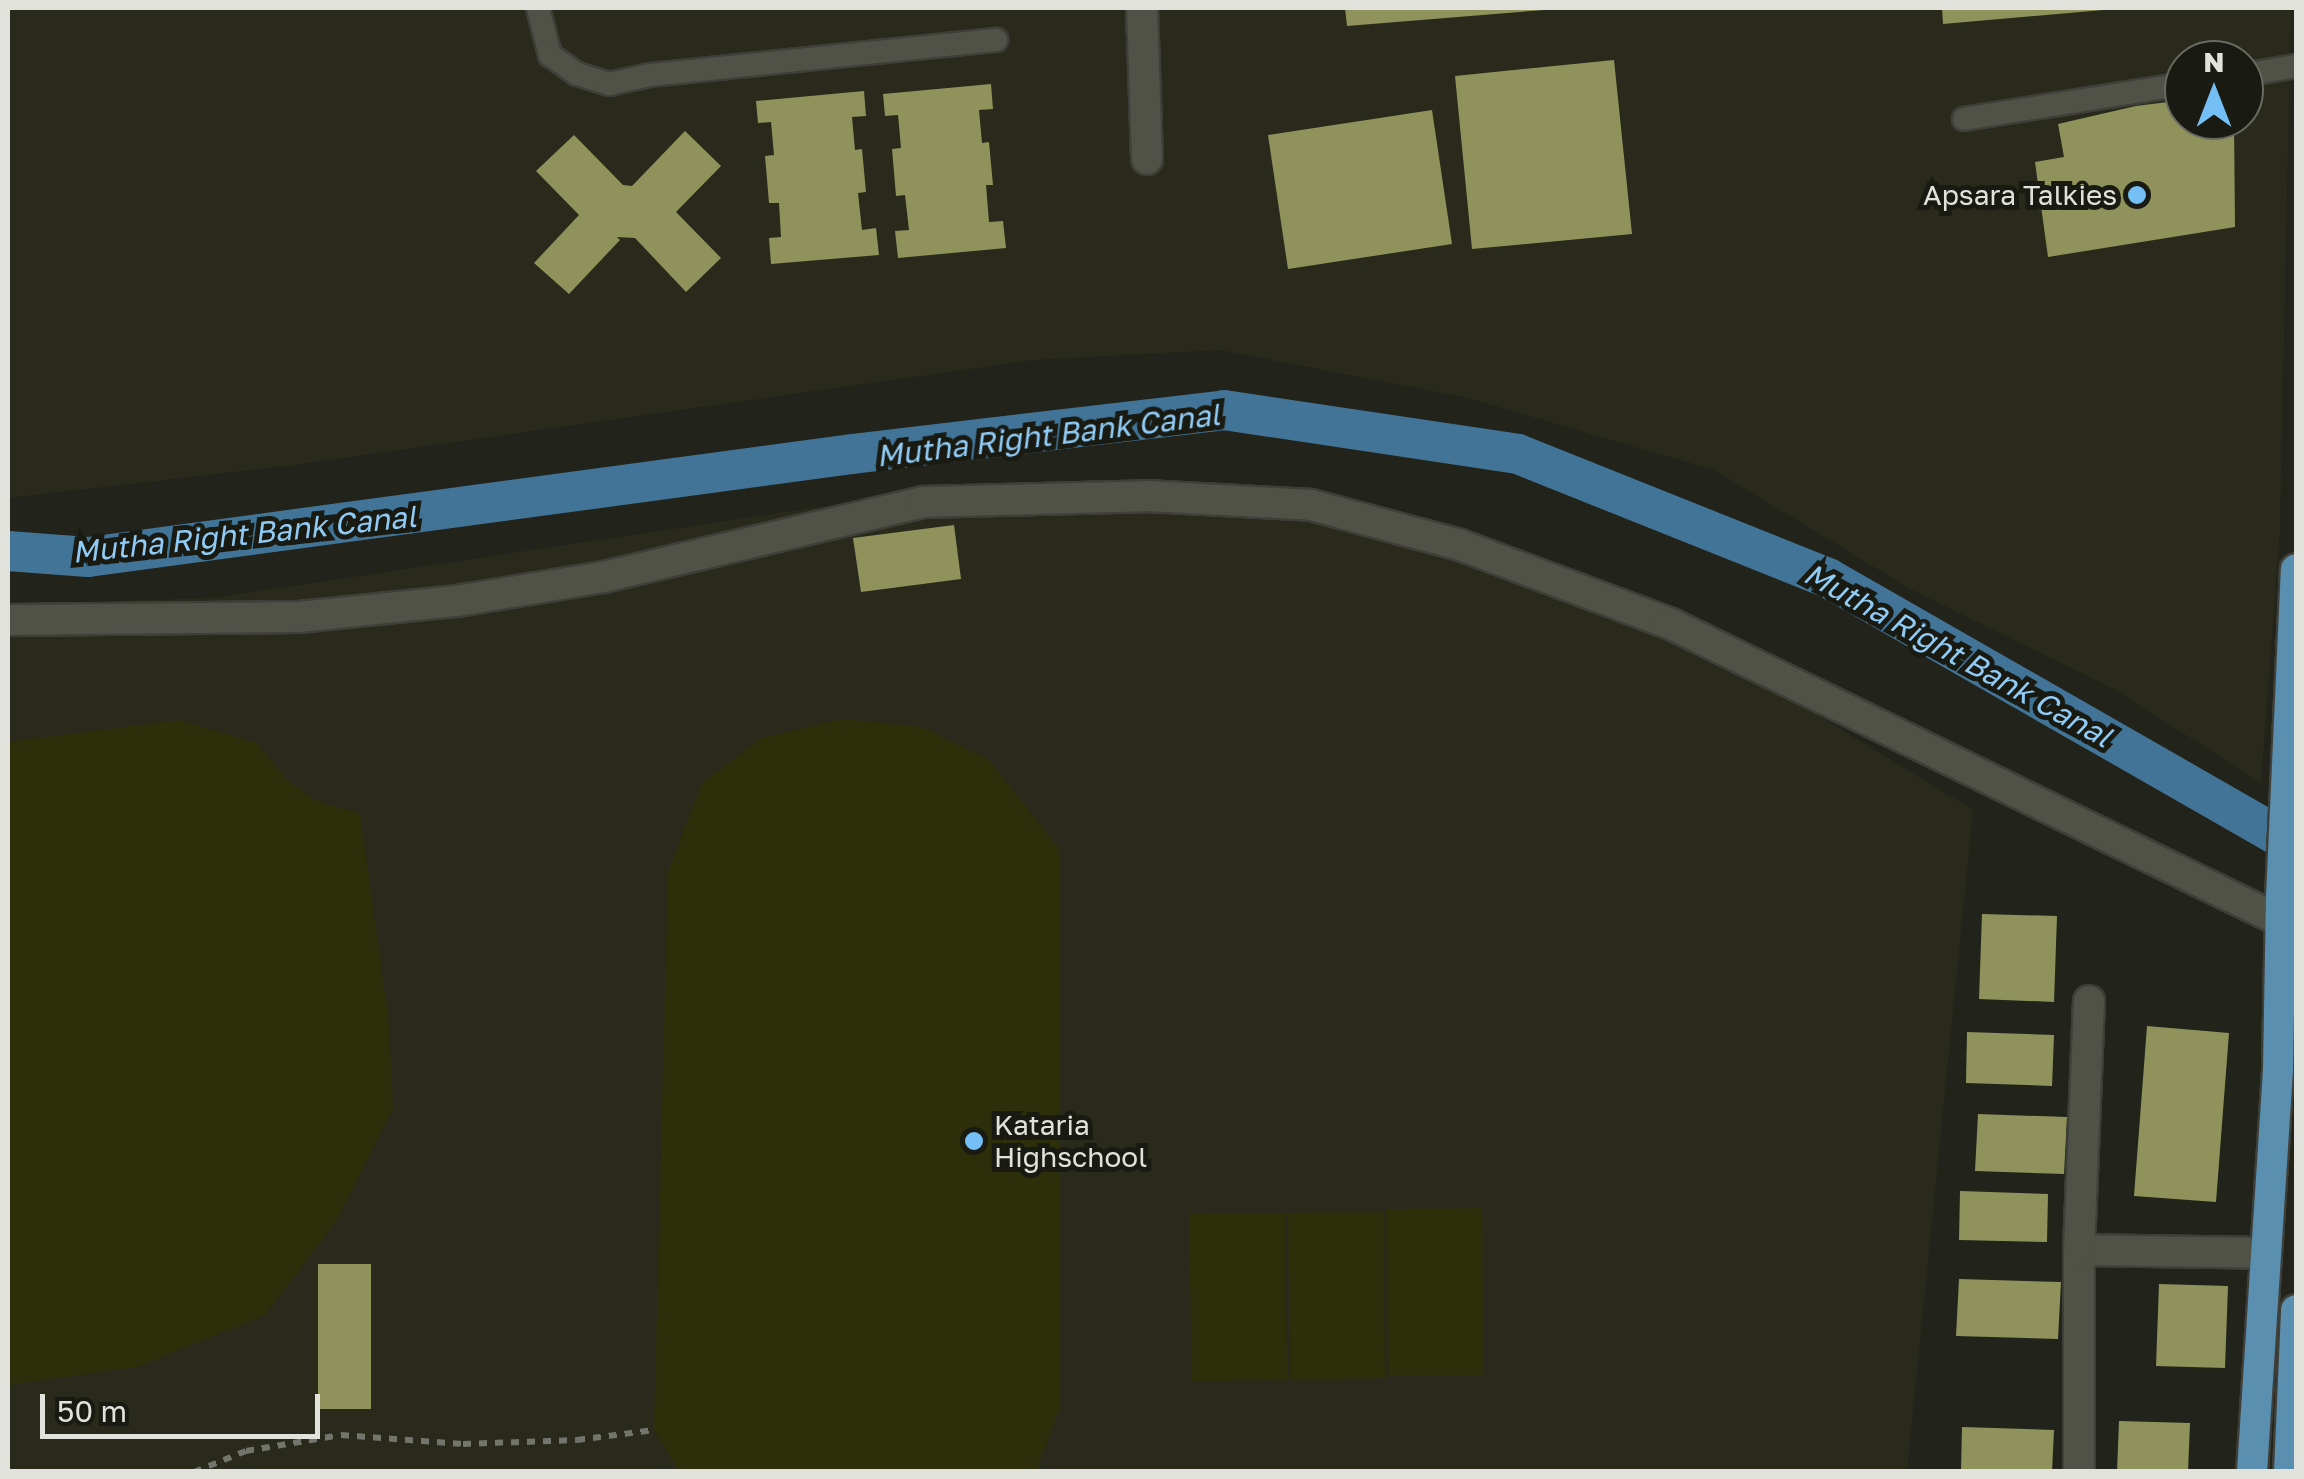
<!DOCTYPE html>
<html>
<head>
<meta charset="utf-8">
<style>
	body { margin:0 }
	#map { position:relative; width:2304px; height:1479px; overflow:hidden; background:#22231a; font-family:"Golos Text",sans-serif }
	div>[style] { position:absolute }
	.built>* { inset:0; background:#292a1b }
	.green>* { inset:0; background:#2d2f0a }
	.canal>* { height:40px; margin:-20px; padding:0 20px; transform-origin:20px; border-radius:20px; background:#427497 }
	.building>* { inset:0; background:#8f935b }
	.path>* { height:6px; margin-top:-3px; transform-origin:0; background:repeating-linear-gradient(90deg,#73746c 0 8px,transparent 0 16px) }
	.roads { filter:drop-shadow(2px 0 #3f3f39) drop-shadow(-2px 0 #3f3f39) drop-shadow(0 2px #3f3f39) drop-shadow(0 -2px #3f3f39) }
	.lane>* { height:22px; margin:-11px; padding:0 11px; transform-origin:11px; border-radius:11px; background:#505147 }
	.street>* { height:30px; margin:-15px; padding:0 15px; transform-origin:15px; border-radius:15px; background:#505147 }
	.primary>* { height:30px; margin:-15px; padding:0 15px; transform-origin:15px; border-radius:15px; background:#5a8faf }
	.dots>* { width:28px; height:28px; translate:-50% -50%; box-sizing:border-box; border:5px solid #191a11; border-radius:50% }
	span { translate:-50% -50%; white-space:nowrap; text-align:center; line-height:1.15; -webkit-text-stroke:10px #191a11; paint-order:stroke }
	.poi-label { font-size:28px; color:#e1e2dc }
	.right { translate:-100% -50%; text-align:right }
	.left { translate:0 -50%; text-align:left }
	.water-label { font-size:30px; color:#90cbf6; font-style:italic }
	.frame { position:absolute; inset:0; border:10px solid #e1e2dc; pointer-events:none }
	.north { position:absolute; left:2164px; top:40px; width:100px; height:100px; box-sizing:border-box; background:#191a11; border:2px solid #696a62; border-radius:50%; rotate:0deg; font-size:28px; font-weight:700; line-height:40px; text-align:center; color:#e1e2dc }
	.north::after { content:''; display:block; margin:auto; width:35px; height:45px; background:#74c0f6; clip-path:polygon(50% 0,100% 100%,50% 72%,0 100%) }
	.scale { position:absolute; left:40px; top:1394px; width:280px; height:45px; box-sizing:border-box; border:5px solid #e1e2dc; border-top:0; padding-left:12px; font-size:30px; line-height:35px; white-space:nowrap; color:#e1e2dc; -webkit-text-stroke:8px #191a11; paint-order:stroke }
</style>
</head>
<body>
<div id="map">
	<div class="built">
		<i style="clip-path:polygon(evenodd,8px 8px,2291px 8px,2280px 530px,2261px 783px,2114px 689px,1912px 590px,1714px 470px,1464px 397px,1220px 350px,1033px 360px,294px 465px,8px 498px,8px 8px,2184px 60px,2244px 60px,2244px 120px,2184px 120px,2184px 60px)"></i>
		<i style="clip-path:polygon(899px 495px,1307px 505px,1677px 629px,1973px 810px,1907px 1471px,8px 1471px,8px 604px,212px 598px)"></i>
	</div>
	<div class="green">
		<i style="clip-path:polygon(842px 719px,922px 727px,989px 760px,1059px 849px,1059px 1410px,1036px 1471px,679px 1471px,654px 1430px,668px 872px,702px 783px,762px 738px)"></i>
		<i style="clip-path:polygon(178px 720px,257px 743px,287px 780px,313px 799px,360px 814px,389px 1023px,393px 1109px,337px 1220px,264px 1316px,137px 1367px,8px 1385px,8px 742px)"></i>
		<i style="clip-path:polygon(1482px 1208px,1484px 1375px,1389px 1376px,1386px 1209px)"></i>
		<i style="clip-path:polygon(1383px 1212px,1385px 1378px,1290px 1380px,1288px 1213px)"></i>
		<i style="clip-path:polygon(1285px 1213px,1287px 1380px,1192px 1381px,1189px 1214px)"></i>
	</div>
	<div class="canal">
		<i style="left:8px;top:551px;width:80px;rotate:4.3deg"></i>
		<i style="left:88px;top:557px;width:771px;rotate:-7.68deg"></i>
		<i style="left:852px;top:454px;width:375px;rotate:-6.7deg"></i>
		<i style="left:1224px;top:410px;width:297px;rotate:8.5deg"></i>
		<i style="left:1518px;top:454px;width:334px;rotate:21.8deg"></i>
		<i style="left:1828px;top:578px;width:539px;rotate:29.8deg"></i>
	</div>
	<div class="building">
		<i style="clip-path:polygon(1345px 8px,1544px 8px,1544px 10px,1347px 26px)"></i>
		<i style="clip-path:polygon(1942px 8px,2103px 8px,2103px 10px,1943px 24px)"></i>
		<i style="clip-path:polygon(1614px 60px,1632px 234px,1472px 249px,1455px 76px)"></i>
		<i style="clip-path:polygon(991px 84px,993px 109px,979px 110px,982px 143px,989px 142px,993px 185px,986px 185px,989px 222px,1003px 221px,1006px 248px,898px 258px,895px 231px,909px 230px,905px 195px,896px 196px,892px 149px,901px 148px,898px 115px,885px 116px,883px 94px)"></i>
		<i style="clip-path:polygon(864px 91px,866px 116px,852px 117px,855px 150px,862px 149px,866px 192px,858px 193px,862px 230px,876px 228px,879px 255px,771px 264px,769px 238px,781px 237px,779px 203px,769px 203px,765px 156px,774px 155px,771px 122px,758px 123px,756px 101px)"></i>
		<i style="clip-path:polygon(2184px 100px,2184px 120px,2234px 120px,2235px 227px,2048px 257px,2035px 162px,2064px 157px,2058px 124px,2136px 106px)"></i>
		<i style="clip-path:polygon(1432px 110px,1452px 244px,1288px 269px,1268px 135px)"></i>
		<i style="clip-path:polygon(685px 131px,721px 166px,676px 212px,721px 258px,686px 292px,635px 238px,617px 237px,620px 240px,569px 294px,534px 263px,579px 215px,536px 171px,574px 135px,623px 185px,632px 186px)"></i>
		<i style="clip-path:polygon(954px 525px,961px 579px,861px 592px,853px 538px)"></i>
		<i style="clip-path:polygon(1982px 914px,2057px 916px,2054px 1002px,1979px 999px)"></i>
		<i style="clip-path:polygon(2147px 1026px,2229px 1033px,2216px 1202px,2134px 1196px)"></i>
		<i style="clip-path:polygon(1967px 1032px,2054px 1035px,2052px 1086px,1966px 1083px)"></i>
		<i style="clip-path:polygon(1978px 1114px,2067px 1117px,2064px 1174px,1975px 1171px)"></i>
		<i style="clip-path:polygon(1960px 1191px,2048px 1194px,2047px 1242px,1959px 1240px)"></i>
		<i style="clip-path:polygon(318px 1264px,371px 1264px,371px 1409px,318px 1409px)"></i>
		<i style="clip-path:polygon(1959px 1279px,2061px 1282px,2058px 1339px,1956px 1336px)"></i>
		<i style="clip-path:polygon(2159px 1284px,2228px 1286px,2225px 1368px,2156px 1366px)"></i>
		<i style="clip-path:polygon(2119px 1421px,2190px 1423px,2188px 1472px,2117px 1472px)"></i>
		<i style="clip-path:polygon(1962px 1427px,2054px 1430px,2052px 1472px,1961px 1472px)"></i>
	</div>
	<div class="path">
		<i style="left:194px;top:1472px;width:56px;rotate:-22deg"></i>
		<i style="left:246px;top:1451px;width:96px;rotate:-9.6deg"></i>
		<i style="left:341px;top:1435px;width:122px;rotate:4.2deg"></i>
		<i style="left:463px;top:1444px;width:114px;rotate:-2deg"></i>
		<i style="left:577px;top:1440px;width:78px;rotate:-7.4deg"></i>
	</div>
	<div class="roads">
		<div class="lane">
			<i style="left:538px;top:8px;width:49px;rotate:75.7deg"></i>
			<i style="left:550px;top:55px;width:33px;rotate:35deg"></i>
			<i style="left:577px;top:74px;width:34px;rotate:17deg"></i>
			<i style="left:609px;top:84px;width:42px;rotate:-12.4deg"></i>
			<i style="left:650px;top:75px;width:348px;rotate:-5.8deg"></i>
			<i style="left:2244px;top:75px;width:53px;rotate:-9.8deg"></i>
			<i style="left:1964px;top:119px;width:223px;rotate:-9deg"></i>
		</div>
		<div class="street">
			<i style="left:1142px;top:8px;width:151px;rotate:88.1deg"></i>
			<i style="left:8px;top:620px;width:291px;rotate:-0.6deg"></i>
			<i style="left:299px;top:617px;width:159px;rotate:-5.8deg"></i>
			<i style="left:457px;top:601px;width:149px;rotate:-9.3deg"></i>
			<i style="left:604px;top:577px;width:328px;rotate:-13.2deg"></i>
			<i style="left:923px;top:502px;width:224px;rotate:-1.5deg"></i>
			<i style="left:1147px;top:496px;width:164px;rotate:3.1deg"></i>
			<i style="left:1311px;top:505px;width:154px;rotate:15deg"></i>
			<i style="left:1460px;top:545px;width:223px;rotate:20.5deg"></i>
			<i style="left:1669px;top:623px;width:681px;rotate:25.96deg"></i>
			<i style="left:2079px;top:1250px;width:184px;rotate:0.9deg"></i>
			<i style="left:2079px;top:1472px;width:222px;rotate:-90deg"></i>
			<i style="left:2079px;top:1250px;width:249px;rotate:-87.7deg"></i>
		</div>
		<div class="primary">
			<i style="left:2287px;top:915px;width:19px;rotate:-108deg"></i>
			<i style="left:2281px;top:897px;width:328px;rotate:-87.4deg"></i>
			<i style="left:2252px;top:1472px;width:404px;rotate:-86.3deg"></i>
			<i style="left:2278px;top:1069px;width:172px;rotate:-89deg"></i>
			<i style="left:2289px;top:1472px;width:162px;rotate:-87.5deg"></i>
		</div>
	</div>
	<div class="dots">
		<i style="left:2137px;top:195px;background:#74c0f6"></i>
		<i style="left:974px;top:1141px;background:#74c0f6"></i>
	</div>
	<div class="poi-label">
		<span class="right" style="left:2117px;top:195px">Apsara Talkies</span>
		<span class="left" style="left:994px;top:1141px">Kataria<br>Highschool</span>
	</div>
	<div class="water-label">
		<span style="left:1048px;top:435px;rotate:-7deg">Mutha Right Bank Canal</span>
		<span style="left:244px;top:534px;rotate:-6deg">Mutha Right Bank Canal</span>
		<span style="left:1958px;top:655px;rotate:29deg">Mutha Right Bank Canal</span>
	</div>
	<div class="frame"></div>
	<div class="north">N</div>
	<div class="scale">50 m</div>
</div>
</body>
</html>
